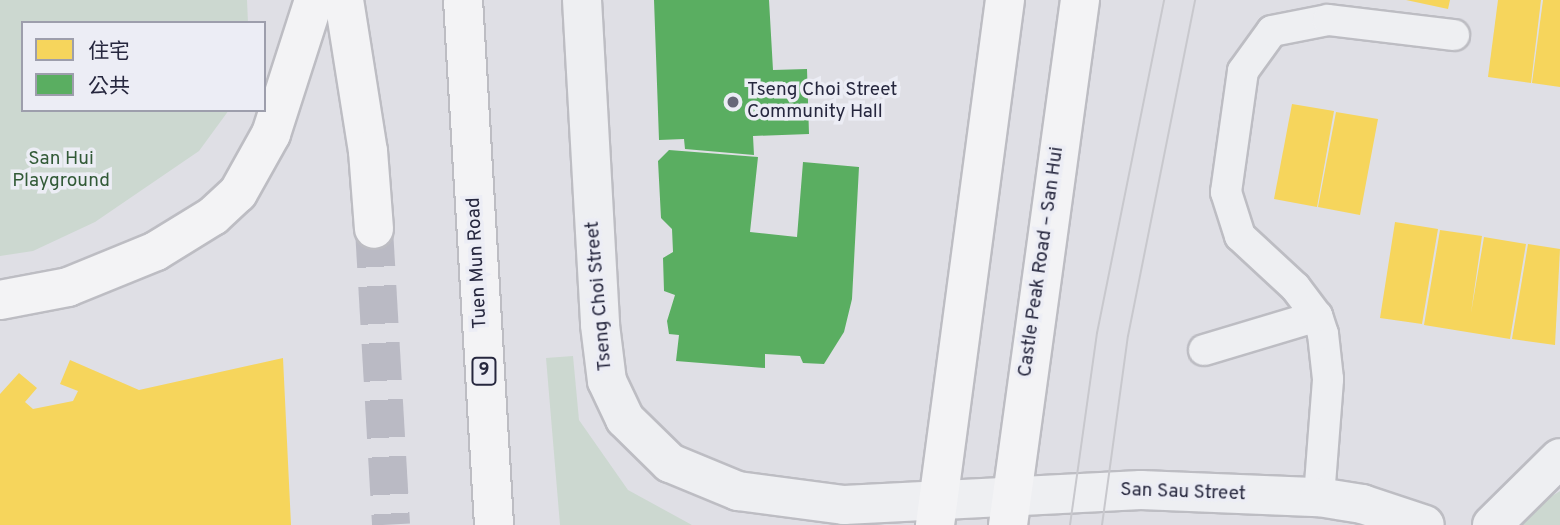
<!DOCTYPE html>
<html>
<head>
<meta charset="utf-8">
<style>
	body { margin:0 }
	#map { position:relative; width:1560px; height:525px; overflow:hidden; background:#dfdfe5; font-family:Overpass,"Noto Sans TC",sans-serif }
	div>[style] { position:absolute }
	.green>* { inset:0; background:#ccd8d0 }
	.homes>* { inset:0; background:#f6d55c }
	.public>* { inset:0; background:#5aae61 }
	.highway-tunnel>* { height:38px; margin-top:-19px; transform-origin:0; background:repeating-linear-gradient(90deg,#babac4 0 38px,transparent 0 57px) }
	.roads { filter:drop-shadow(2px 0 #bdbdc3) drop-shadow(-2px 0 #bdbdc3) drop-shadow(0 2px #bdbdc3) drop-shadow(0 -2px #bdbdc3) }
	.lane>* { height:30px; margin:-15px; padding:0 15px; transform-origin:15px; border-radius:15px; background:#eeeff2 }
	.street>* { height:38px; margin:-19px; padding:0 19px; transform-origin:19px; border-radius:19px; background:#eeeff2 }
	.secondary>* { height:38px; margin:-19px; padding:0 19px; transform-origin:19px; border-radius:19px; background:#f3f3f5 }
	.highway>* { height:38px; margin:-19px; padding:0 19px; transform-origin:19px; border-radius:19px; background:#f3f3f5 }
	.tram>* { height:2px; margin:-1px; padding:0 1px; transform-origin:1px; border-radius:1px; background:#c8c8cd }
	.dots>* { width:19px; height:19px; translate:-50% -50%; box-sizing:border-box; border:4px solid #ecedf5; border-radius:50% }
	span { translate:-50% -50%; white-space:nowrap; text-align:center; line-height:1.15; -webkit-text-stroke:7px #ecedf5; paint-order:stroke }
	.shield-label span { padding:2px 5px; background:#ecedf5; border:2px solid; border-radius:5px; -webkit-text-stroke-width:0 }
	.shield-label { font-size:18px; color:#26273e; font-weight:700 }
	.poi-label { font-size:19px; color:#26273e }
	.left { translate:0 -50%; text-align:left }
	.park-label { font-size:19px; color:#325a37 }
	.street-label { font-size:19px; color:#26273e }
	.legend { position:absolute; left:21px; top:21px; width:245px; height:91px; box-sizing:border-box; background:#ecedf5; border:2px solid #9d9eac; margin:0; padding:9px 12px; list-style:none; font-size:21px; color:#26273e }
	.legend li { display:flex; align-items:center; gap:14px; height:35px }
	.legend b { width:35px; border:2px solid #9d9eac }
</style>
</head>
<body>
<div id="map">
	<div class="green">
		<i style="clip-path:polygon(0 0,247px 0,248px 23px,23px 23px,23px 110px,229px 110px,199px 151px,95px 222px,33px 251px,0 256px)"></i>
		<i style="clip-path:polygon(573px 356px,579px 420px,628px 490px,692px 525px,560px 525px,546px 358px)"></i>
		<i style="clip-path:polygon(1560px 491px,1560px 525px,1522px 525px,1544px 501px)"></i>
	</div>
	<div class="homes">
		<i style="clip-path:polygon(1406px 0,1450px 0,1448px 9px)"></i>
		<i style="clip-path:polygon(1498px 0,1541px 0,1531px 83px,1488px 77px)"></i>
		<i style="clip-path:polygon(1543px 0,1560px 0,1560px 87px,1532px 83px)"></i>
		<i style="clip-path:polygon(1292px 104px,1334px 111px,1317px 207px,1274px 199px)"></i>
		<i style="clip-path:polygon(1336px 112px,1378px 119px,1360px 215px,1318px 207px)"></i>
		<i style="clip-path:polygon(1395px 222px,1438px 229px,1422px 324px,1380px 318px)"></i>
		<i style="clip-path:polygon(1440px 230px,1482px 236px,1471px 313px,1484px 237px,1526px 244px,1510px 339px,1424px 325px)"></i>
		<i style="clip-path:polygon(1528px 244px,1560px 249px,1555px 345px,1512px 339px)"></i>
		<i style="clip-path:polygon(283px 358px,291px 525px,0 525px,0 394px,19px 373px,37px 388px,25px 402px,33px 409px,73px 401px,78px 391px,60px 384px,70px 360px,139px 390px)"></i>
	</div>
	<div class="public">
		<i style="clip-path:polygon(654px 0,769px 0,773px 70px,807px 69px,809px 134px,753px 136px,754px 155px,685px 149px,684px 139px,659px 140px)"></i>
		<i style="clip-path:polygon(669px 150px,758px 157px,750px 232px,797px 237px,803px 162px,859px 167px,852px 299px,844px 332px,824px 364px,803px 363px,800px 356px,765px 354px,765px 368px,676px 361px,679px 335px,669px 334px,667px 321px,675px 295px,664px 291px,663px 258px,673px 252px,672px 229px,661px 218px,658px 161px)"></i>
	</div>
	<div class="highway-tunnel">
		<i style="left:374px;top:229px;width:296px;rotate:86.7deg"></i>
	</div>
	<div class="roads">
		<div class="lane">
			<i style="left:1204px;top:350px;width:118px;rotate:-16.7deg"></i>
			<i style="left:1319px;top:497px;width:118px;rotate:-85.6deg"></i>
			<i style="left:1328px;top:379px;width:45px;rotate:-96.3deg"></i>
			<i style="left:1323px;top:334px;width:19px;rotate:-108deg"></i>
			<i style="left:1317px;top:316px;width:36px;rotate:-127deg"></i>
			<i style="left:1295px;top:287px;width:75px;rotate:-137.2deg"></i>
			<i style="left:1240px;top:236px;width:46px;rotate:-107.7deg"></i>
			<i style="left:1226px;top:192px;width:122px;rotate:-82deg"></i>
			<i style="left:1243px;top:71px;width:49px;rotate:-54.1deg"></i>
			<i style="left:1272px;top:31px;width:57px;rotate:-11.1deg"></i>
			<i style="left:1328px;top:20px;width:127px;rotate:6.8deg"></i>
		</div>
		<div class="street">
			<i style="left:582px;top:0;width:325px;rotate:86.8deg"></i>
			<i style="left:600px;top:325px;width:56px;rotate:82.9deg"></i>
			<i style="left:607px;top:381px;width:42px;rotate:64.7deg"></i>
			<i style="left:625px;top:419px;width:63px;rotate:44.4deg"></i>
			<i style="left:670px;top:463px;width:74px;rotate:22.4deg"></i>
			<i style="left:738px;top:491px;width:107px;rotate:7.5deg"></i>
			<i style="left:844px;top:505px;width:297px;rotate:-2.9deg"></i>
			<i style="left:1141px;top:490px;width:178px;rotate:2.3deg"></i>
			<i style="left:1319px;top:497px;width:44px;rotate:9.2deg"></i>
			<i style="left:1362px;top:504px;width:66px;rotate:18.4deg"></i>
			<i style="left:1492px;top:525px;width:95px;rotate:-44.6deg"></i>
		</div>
		<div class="secondary">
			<i style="left:935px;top:525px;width:530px;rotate:-82.41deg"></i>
			<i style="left:1008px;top:525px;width:530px;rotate:-82.19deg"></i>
		</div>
		<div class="highway">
			<i style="left:344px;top:0;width:153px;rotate:81deg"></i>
			<i style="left:368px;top:151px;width:78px;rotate:85.6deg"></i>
			<i style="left:463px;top:0;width:526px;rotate:86.62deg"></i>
			<i style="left:0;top:300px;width:69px;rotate:-10.8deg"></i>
			<i style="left:68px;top:287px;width:95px;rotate:-22.2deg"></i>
			<i style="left:156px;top:251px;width:67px;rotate:-31.6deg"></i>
			<i style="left:213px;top:216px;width:34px;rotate:-43deg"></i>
			<i style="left:238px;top:193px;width:68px;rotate:-60.8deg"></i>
			<i style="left:271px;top:134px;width:141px;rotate:-72.2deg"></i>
		</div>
	</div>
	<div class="tram">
		<i style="left:1070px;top:525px;width:194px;rotate:-82deg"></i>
		<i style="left:1097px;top:333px;width:340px;rotate:-78.6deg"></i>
		<i style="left:1102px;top:525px;width:191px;rotate:-82.2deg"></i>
		<i style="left:1128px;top:336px;width:343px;rotate:-78.7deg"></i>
	</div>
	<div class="dots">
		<i style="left:733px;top:102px;background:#676778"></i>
	</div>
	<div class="shield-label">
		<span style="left:484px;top:371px">9</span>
	</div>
	<div class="poi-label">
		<span class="left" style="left:747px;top:102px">Tseng Choi Street<br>Community Hall</span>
	</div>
	<div class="park-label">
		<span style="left:61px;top:171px">San Hui<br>Playground</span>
	</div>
	<div class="street-label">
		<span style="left:1042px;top:262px;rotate:-82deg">Castle Peak Road – San Hui</span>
		<span style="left:478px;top:263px;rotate:-93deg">Tuen Mun Road</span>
		<span style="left:600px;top:296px;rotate:-95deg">Tseng Choi Street</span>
		<span style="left:1183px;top:493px;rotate:2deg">San Sau Street</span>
	</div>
	<ul class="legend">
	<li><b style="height:19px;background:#f6d55c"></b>住宅</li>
	<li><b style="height:19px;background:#5aae61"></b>公共</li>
	</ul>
</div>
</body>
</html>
